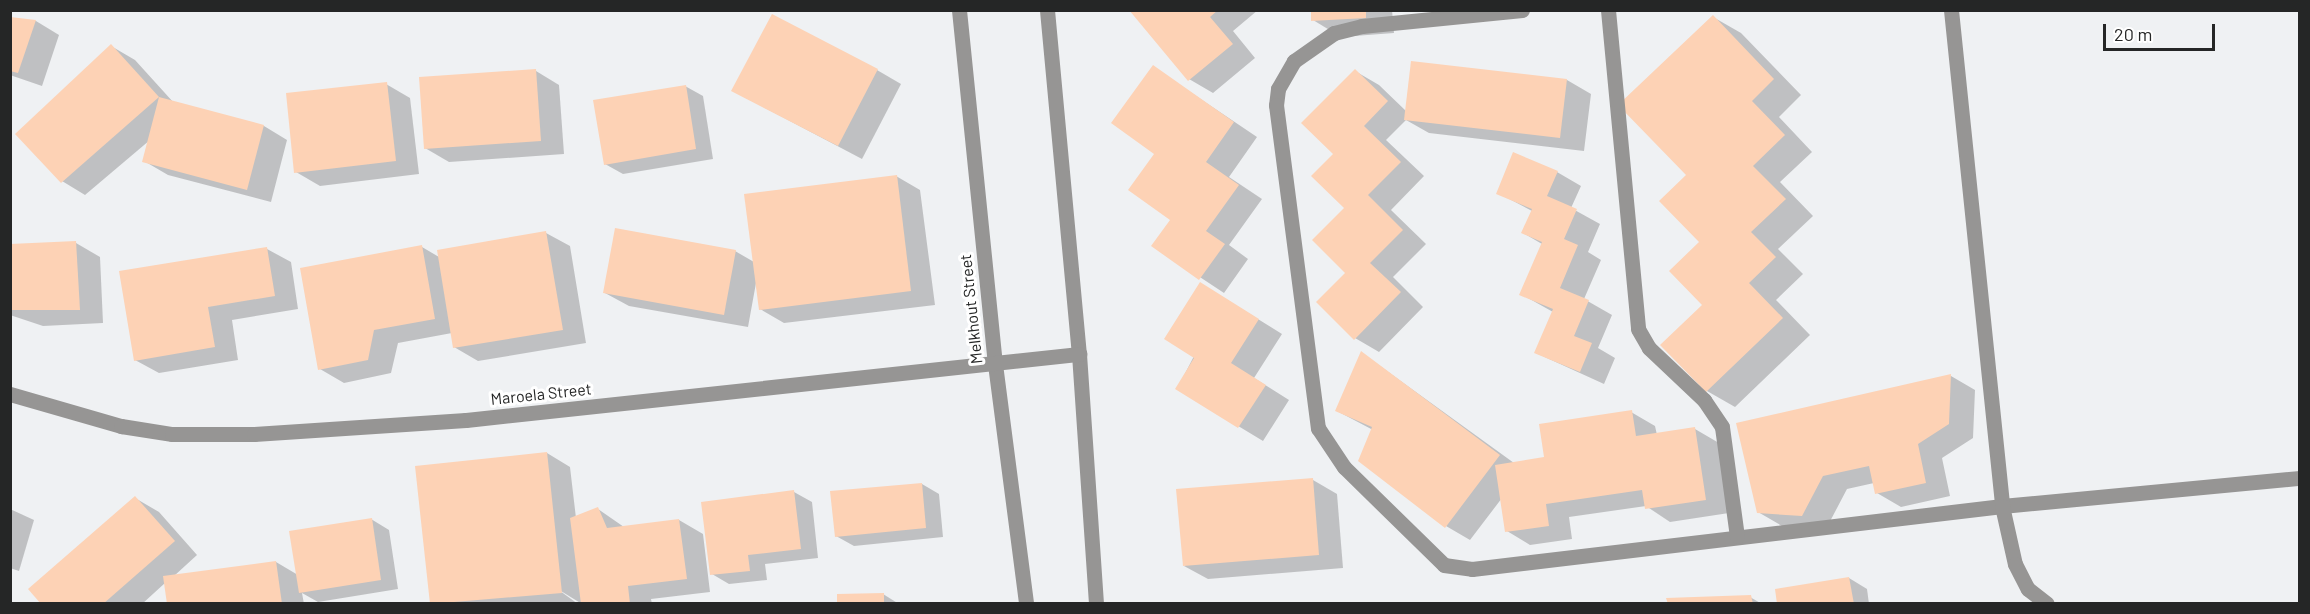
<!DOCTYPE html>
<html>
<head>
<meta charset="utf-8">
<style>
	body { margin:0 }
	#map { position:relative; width:2310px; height:614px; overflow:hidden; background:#eff1f3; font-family:Barlow,sans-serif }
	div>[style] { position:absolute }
	.shadow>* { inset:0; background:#0003 }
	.building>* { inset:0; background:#fdd2b5 }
	.minor>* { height:15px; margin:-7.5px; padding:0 7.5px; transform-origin:7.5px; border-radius:7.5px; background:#969594 }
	span { translate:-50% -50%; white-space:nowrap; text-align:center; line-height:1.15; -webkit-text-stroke:6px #fff; paint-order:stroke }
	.street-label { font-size:16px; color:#252626 }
	.frame { position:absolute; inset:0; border:12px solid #252626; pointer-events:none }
	.scale { position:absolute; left:2103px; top:24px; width:112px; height:27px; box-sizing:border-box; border:3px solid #252626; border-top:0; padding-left:8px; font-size:18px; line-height:21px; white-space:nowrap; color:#252626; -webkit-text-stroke:4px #fff; paint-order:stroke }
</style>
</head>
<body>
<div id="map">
	<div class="shadow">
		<i style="clip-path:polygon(1131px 10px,1258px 10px,1233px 31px,1255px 58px,1213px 93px,1189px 79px)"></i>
		<i style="clip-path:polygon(1312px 10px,1392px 10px,1394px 33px,1341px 37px,1313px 20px)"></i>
		<i style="clip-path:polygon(1713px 17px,1741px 33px,1801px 95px,1779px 117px,1812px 152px,1780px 182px,1813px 216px,1778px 249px,1803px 274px,1776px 300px,1810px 335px,1735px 407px,1707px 391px,1701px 242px,1688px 175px)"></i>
		<i style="clip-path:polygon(10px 19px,36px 21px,59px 35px,42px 86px,10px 75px)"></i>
		<i style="clip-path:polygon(111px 46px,135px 60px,174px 103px,264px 126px,287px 140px,271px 202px,168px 175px,144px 161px,150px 140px,85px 195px,62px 181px)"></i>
		<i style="clip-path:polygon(1153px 67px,1257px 137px,1229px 177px,1262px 199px,1229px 245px,1248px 259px,1224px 293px,1153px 246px,1172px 220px,1156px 153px)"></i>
		<i style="clip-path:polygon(877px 70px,901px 84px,862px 159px,733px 91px)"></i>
		<i style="clip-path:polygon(536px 71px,559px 85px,564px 154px,449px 162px,425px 148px)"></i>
		<i style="clip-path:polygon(1355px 71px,1379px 85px,1406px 111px,1567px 80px,1591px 94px,1584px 151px,1429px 133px,1406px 120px,1386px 140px,1424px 176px,1391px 210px,1426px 244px,1393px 277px,1423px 307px,1379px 352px,1355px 338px,1347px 273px,1346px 208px,1335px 154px)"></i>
		<i style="clip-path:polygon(386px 84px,410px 98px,419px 174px,320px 186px,296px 172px)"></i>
		<i style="clip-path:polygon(685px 86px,703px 96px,713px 159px,623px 174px,605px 164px)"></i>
		<i style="clip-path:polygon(1557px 172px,1581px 186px,1571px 208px,1600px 224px,1588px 252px,1601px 260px,1584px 299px,1612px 315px,1598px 348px,1615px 358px,1604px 384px,1536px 353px,1553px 312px,1521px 294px,1542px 244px,1523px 233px,1532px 211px,1498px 193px)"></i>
		<i style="clip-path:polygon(896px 176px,920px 190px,935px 305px,784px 323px,760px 309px,756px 283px,748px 327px,629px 306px,605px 293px,735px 251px,754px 262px)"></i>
		<i style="clip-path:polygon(546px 233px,570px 246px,586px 343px,478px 361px,454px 347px,452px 333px,398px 343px,391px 373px,344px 383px,320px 369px,422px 247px,439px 257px)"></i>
		<i style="clip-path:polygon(76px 243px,100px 257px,103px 323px,43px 326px,10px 315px,10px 246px)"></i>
		<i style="clip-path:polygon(267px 249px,291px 262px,298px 309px,232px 320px,238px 360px,159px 373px,135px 360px)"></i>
		<i style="clip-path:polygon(1224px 298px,1282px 334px,1254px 378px,1289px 400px,1263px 441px,1177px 389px)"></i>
		<i style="clip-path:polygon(1362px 353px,1514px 463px,1545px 459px,1631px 412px,1655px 426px,1657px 435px,1695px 429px,1719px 443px,1729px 513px,1670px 522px,1646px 506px,1569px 517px,1572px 539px,1530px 545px,1507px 531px,1502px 498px,1470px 540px,1446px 526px,1373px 430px,1337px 411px)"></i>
		<i style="clip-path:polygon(1951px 376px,1975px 390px,1973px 438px,1942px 458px,1950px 496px,1901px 507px,1877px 493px,1874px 483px,1847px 489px,1826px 529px,1782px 526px,1758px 512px,1738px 424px)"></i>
		<i style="clip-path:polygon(547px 453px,570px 467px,576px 518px,598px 509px,624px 527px,679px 520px,703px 534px,710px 592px,651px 599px,652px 604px,582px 604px,556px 588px,578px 604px,431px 604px)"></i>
		<i style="clip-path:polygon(1313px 480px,1337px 494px,1343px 568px,1208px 579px,1184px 566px)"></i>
		<i style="clip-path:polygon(922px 484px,939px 494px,943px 537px,854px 546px,836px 536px)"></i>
		<i style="clip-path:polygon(794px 492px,812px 502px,818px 558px,765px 564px,767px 580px,729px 584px,712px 574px)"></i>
		<i style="clip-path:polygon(135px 498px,159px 512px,197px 555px,174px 576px,276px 562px,298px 575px,371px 519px,389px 530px,398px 589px,318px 602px,302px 593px,304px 604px,168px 604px,165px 583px,142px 604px,43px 604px)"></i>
		<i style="clip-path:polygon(10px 509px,34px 520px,19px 571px,10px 568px)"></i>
		<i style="clip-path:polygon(1849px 578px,1867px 589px,1869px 604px,1779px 604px)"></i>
		<i style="clip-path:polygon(883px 594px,899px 604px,839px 604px)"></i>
		<i style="clip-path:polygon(1750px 597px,1762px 604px,1669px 604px)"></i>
	</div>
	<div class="building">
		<i style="clip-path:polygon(1129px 10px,1218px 10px,1210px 17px,1233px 44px,1188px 81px)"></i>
		<i style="clip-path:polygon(1311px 10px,1366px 10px,1366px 18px,1311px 21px)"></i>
		<i style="clip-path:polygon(772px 14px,878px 69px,838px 146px,731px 91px)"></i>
		<i style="clip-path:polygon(1713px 15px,1774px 79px,1752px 101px,1785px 135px,1753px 166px,1786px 199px,1751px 232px,1776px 257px,1749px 283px,1783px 318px,1706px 392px,1660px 345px,1702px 305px,1669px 271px,1699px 242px,1659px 201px,1686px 175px,1618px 105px)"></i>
		<i style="clip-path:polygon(10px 17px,36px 20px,18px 73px,10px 71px)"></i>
		<i style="clip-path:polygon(111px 44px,159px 97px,61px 183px,15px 134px)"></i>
		<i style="clip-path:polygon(1411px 61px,1567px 79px,1560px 138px,1404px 120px)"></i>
		<i style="clip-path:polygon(1153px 65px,1234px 122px,1206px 162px,1239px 185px,1206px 231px,1225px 244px,1199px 280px,1151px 246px,1170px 220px,1128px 190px,1154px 154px,1111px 123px)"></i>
		<i style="clip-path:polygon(536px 69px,541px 141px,424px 149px,419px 77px)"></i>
		<i style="clip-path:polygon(1355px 69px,1388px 101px,1364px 126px,1401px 162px,1368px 195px,1403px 230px,1370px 263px,1401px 292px,1354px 340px,1316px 302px,1345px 273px,1312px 240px,1344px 208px,1311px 176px,1333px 154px,1301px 123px)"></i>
		<i style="clip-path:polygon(387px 82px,396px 161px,294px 173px,286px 93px)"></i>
		<i style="clip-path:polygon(686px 85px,696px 149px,604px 165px,593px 100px)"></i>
		<i style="clip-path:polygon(159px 97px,264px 125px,247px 190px,142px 162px)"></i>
		<i style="clip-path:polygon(1513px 152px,1558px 171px,1547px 196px,1577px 209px,1564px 239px,1578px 245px,1560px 288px,1589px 300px,1574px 336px,1592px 343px,1580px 372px,1534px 353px,1553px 309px,1519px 295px,1542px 242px,1521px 233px,1532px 209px,1496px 194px)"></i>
		<i style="clip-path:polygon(897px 175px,911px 291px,759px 310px,744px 194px)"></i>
		<i style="clip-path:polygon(615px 228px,736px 250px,724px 315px,603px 293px)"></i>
		<i style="clip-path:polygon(546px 231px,563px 330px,453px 348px,437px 250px)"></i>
		<i style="clip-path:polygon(76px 241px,80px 310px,10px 310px,10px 244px)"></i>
		<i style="clip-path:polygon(422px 245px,435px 319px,374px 330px,368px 360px,318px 370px,300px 268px)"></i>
		<i style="clip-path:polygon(267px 247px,275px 296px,208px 307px,215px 347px,134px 361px,119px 271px)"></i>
		<i style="clip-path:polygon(1200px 282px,1259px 319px,1231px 363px,1266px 385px,1238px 428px,1175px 389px,1194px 358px,1164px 339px)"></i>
		<i style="clip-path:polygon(1361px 351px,1500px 455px,1445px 528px,1358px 461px,1372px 427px,1335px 411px)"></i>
		<i style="clip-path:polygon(1951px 374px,1949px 424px,1918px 444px,1926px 483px,1875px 494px,1869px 466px,1823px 476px,1802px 516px,1757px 513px,1736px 423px)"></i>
		<i style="clip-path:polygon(1632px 410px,1636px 436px,1695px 427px,1706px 500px,1645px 509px,1642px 490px,1546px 504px,1549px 526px,1505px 532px,1495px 465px,1544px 457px,1539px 424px)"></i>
		<i style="clip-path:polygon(547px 452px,562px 593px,430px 604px,415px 466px)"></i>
		<i style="clip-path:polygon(1313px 478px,1319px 555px,1183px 566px,1176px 489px)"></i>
		<i style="clip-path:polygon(922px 483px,926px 528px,835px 537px,830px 491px)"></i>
		<i style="clip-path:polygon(794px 490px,801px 549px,748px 555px,750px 571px,710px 575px,701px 502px)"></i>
		<i style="clip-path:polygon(135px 496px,175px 541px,103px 604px,41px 604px,28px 589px)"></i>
		<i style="clip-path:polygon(598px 507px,607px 528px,679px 519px,687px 579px,628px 586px,630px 604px,581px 604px,570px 518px)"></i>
		<i style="clip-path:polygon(372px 518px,381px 580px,299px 593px,289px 531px)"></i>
		<i style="clip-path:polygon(276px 561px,282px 604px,167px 604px,163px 576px)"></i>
		<i style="clip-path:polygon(1849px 577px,1854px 604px,1777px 604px,1775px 589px)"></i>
		<i style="clip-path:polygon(884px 593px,884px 604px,837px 604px,837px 594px)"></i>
		<i style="clip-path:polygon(1751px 595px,1753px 604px,1668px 604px,1666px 598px)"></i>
	</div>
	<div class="minor">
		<i style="left:959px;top:10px;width:356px;rotate:84.2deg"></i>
		<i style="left:995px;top:364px;width:242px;rotate:82.6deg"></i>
		<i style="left:1047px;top:10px;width:345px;rotate:84.7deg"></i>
		<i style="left:1079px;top:354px;width:251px;rotate:86.1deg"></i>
		<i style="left:1522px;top:10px;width:161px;rotate:174.3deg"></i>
		<i style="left:1362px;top:26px;width:29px;rotate:166deg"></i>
		<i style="left:1334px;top:33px;width:49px;rotate:145deg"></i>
		<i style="left:1294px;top:61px;width:32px;rotate:120deg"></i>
		<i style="left:1278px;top:89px;width:16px;rotate:97deg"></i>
		<i style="left:1276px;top:105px;width:326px;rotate:82.6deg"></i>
		<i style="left:1318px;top:428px;width:47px;rotate:56.3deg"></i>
		<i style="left:1344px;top:467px;width:140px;rotate:44.4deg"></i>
		<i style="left:1444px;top:565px;width:28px;rotate:8deg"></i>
		<i style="left:1472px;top:569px;width:534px;rotate:-6.78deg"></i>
		<i style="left:2002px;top:506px;width:299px;rotate:-5.4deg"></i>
		<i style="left:1608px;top:10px;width:320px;rotate:84.6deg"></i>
		<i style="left:1638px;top:329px;width:22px;rotate:60deg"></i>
		<i style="left:1649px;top:348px;width:76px;rotate:43.4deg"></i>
		<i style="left:1704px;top:400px;width:32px;rotate:56deg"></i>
		<i style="left:1722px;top:427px;width:110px;rotate:82.2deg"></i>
		<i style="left:1951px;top:10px;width:499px;rotate:84.1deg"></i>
		<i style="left:2002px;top:506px;width:59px;rotate:77.4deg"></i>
		<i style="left:2015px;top:564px;width:28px;rotate:63deg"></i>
		<i style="left:2028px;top:589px;width:24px;rotate:38deg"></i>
		<i style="left:10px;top:394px;width:116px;rotate:16.1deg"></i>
		<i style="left:121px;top:426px;width:52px;rotate:8.9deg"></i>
		<i style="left:172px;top:434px;width:82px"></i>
		<i style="left:254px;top:434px;width:212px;rotate:-3.8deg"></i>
		<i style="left:466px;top:420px;width:617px;rotate:-6.15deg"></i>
	</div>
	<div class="street-label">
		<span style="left:971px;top:309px;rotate:-96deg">Melkhout Street</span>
		<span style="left:541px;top:394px;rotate:-6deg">Maroela Street</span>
	</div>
	<div class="frame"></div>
	<div class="scale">20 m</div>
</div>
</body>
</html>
